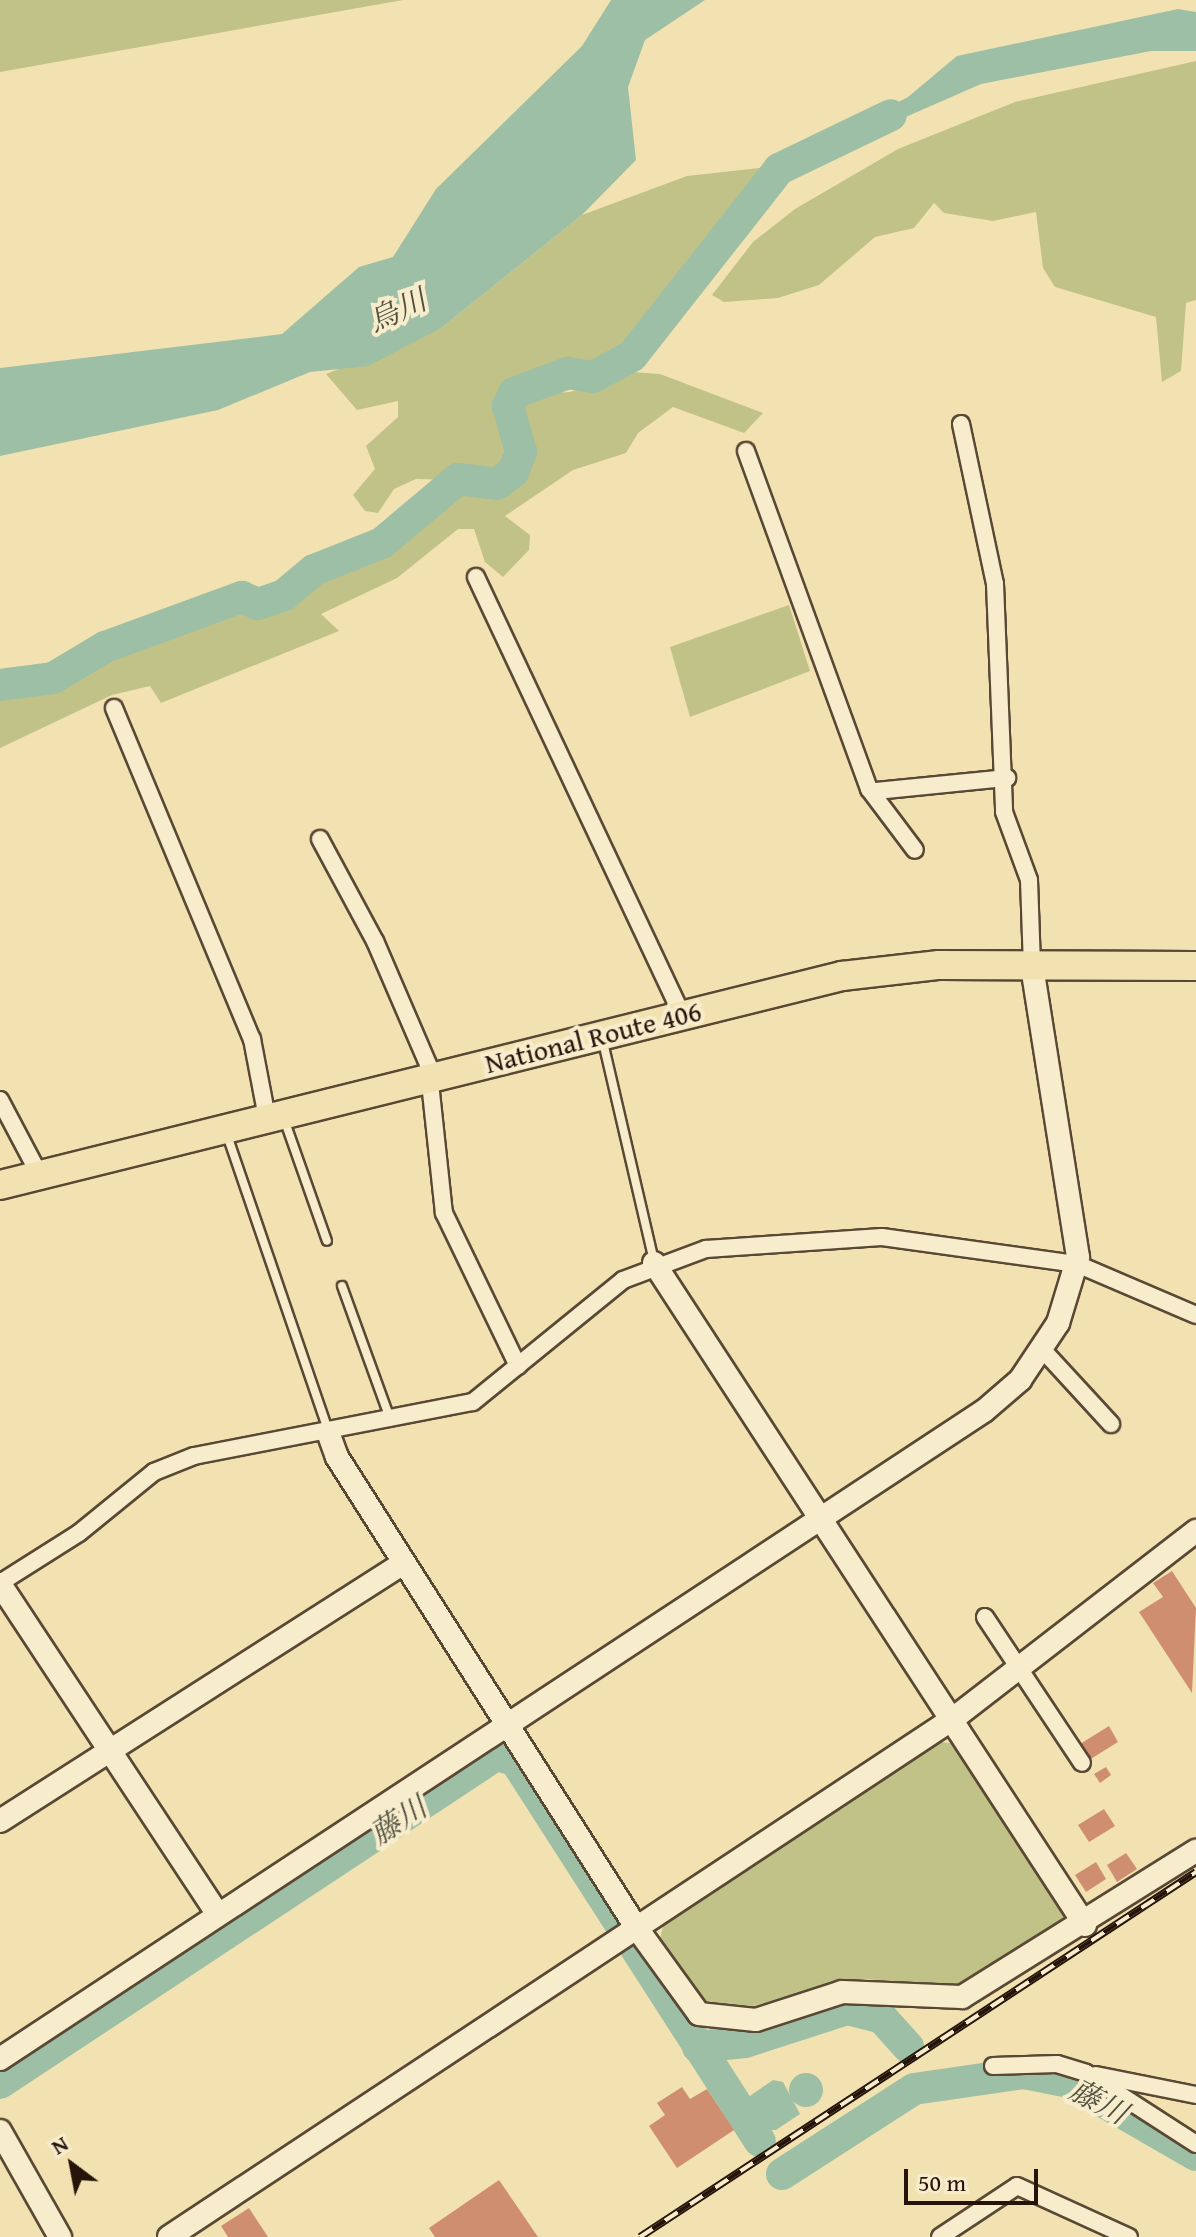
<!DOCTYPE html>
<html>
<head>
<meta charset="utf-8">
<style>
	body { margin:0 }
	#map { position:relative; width:1196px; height:2237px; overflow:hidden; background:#f3e2b1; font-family:"Gentium Book Plus","Noto Serif JP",serif }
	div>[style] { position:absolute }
	.green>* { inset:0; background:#c1c287 }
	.water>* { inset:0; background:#9dbfa6 }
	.round { border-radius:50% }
	.river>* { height:32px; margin:-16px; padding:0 16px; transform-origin:16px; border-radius:16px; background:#9dbfa6 }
	.building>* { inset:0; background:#d08e70 }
	.roads { filter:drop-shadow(2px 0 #594834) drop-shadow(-2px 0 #594834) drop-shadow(0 2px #594834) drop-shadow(0 -2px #594834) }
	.lane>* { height:8px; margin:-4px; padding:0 4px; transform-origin:4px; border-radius:4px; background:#f7eccc }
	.street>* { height:16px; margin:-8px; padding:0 8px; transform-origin:8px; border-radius:8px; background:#f7eccc }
	.secondary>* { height:22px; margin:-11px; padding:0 11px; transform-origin:11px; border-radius:11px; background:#f7eccc }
	.highway>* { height:28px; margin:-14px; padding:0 14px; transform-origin:14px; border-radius:14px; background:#f3e2b1 }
	.rail>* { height:8px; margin-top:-4px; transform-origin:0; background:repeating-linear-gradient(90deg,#f7eccc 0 15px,#26140a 0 30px); box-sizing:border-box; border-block:2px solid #26140a }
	span { translate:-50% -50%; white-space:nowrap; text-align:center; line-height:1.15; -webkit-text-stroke:8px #f7eccc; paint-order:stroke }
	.street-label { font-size:28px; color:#26140a }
	.water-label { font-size:30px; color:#505041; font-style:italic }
	.north { position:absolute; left:32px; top:2125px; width:80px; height:80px; -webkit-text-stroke:6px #f7eccc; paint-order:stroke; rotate:328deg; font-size:22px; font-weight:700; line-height:32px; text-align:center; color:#26140a }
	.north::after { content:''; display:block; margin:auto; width:28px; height:36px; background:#26140a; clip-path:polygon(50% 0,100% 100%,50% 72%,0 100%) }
	.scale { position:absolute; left:904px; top:2169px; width:134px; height:36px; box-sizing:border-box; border:4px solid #26140a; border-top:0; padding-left:10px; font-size:24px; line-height:28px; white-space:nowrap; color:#26140a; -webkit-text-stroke:6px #f7eccc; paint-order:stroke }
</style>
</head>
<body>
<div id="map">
	<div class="green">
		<i style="clip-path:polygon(0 0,403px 0,0 72px)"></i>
		<i style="clip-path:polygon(1196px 61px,1196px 300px,1186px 303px,1181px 371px,1162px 382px,1156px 317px,1055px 287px,1043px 268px,1036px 212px,993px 221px,944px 213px,934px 203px,914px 228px,875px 237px,819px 285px,778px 298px,724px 302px,712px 295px,753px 242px,795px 209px,898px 149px,1015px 102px)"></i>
		<i style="clip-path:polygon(777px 166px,629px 351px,599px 371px,568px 370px,505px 399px,514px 460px,524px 453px,516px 395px,570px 392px,632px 372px,660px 374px,763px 413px,744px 433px,673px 407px,638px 433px,626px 453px,573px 470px,505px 516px,530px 535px,529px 550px,503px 577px,485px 562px,474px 529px,458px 529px,397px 578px,321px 614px,339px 631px,161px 703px,150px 686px,112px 695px,0 748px,0 685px,53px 678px,105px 647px,242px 597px,258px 604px,284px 595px,314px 570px,382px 543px,457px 480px,416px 479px,394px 489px,378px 513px,365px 511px,353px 495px,375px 469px,366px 446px,398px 417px,398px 401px,357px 410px,326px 374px,441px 328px,582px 215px,687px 176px)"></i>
		<i style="clip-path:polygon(789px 605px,810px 671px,690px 717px,670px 647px)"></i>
		<i style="clip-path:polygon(940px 1742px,957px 1744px,1064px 1911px,1062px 1926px,961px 1985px,861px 1979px,733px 2011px,705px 2004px,660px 1939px,664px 1922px)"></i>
	</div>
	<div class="water">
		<i style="clip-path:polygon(611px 0,705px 0,645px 40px,628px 87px,636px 160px,582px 215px,441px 328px,368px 366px,310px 372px,218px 410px,0 456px,0 368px,282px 334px,359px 267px,393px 257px,436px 189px,582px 46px)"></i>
		<i style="clip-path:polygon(1178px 9px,1196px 12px,1196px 51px,1151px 51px,981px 84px,851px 141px,858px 123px,908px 97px,957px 56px)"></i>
		<i class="round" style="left:789px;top:2073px;width:34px;height:34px"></i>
		<i style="clip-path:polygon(773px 2080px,783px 2082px,800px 2114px,776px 2130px,757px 2130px,741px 2102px)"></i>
	</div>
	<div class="river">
		<i style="left:0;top:685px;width:53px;rotate:-7.5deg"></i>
		<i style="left:53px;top:678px;width:61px;rotate:-30.8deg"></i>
		<i style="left:105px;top:647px;width:146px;rotate:-20.1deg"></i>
		<i style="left:242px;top:597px;width:17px;rotate:24deg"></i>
		<i style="left:258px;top:604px;width:28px;rotate:-19deg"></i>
		<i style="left:284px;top:595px;width:39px;rotate:-40deg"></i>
		<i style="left:314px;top:570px;width:73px;rotate:-21.7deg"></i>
		<i style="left:382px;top:543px;width:99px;rotate:-40.1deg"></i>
		<i style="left:458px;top:479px;width:39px;rotate:7deg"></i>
		<i style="left:497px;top:484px;width:20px;rotate:-37deg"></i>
		<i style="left:513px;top:472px;width:22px;rotate:-68deg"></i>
		<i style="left:521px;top:452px;width:48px;rotate:-105.8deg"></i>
		<i style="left:508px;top:406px;width:14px;rotate:-65deg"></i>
		<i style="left:514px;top:393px;width:58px;rotate:-20.3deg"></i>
		<i style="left:568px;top:373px;width:25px;rotate:9deg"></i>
		<i style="left:593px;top:377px;width:44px;rotate:-28.3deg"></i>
		<i style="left:632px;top:356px;width:238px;rotate:-51.8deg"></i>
		<i style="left:779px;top:169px;width:124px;rotate:-25.7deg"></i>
		<i style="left:698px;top:2047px;width:47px;rotate:-6.1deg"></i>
		<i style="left:745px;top:2042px;width:107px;rotate:-17.9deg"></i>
		<i style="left:847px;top:2009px;width:36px;rotate:14deg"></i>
		<i style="left:882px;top:2018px;width:39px;rotate:48deg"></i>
		<i style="left:0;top:2083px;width:595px;rotate:-33.48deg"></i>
		<i style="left:496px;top:1755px;width:20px;rotate:15deg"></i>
		<i style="left:515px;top:1760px;width:453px;rotate:57.3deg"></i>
		<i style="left:782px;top:2174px;width:157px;rotate:-32.8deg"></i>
		<i style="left:914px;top:2089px;width:111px;rotate:-8.3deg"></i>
		<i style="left:1024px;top:2073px;width:46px;rotate:11.3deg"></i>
		<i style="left:1069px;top:2082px;width:146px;rotate:29.9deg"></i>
	</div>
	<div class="building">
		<i style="clip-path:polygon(1172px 1571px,1196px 1608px,1192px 1693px,1139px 1612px,1163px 1597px,1153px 1583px)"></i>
		<i style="clip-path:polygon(1109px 1726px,1118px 1742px,1089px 1760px,1080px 1744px)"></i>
		<i style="clip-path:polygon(1106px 1767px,1111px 1775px,1100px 1783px,1094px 1774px)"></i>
		<i style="clip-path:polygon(1104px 1809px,1115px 1826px,1089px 1842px,1078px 1825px)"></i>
		<i style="clip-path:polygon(1126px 1853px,1137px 1869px,1117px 1882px,1107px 1865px)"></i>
		<i style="clip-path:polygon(1096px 1862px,1106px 1879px,1086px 1892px,1075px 1875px)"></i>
		<i style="clip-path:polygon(682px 2087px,690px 2099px,707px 2089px,734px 2130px,677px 2168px,649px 2126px,665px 2115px,657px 2103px)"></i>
		<i style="clip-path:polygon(499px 2180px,538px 2237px,435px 2237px,429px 2228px)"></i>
		<i style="clip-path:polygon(249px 2208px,268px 2237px,228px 2237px,221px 2226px)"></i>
	</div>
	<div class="roads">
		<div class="lane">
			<i style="left:603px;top:1042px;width:226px;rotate:76.9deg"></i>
			<i style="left:284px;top:1119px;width:129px;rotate:70.6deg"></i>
			<i style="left:226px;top:1132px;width:315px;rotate:71.1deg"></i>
			<i style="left:342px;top:1286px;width:144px;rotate:70.1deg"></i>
		</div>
		<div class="street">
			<i style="left:961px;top:424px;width:164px;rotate:78deg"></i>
			<i style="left:995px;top:584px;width:228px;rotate:87.7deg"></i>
			<i style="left:1004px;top:812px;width:72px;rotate:69.8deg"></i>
			<i style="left:1029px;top:880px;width:85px;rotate:88deg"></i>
			<i style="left:746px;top:451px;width:360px;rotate:70deg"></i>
			<i style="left:869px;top:789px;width:76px;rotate:53deg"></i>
			<i style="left:476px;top:577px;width:483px;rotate:64.8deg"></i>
			<i style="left:114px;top:708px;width:359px;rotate:67.4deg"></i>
			<i style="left:252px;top:1039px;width:80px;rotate:79.2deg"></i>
			<i style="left:876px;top:791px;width:132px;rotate:-5.7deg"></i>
			<i style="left:320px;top:839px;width:116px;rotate:61.7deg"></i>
			<i style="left:375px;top:941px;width:134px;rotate:66.7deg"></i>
			<i style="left:428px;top:1064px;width:150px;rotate:83.9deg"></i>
			<i style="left:444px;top:1213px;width:170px;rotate:64.2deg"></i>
			<i style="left:0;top:1100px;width:86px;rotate:62.2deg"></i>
			<i style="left:1042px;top:1349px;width:102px;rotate:47.4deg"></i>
			<i style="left:0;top:1583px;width:93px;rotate:-32.3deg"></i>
			<i style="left:79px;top:1533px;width:97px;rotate:-39.1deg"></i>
			<i style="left:154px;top:1472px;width:43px;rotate:-21.8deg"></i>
			<i style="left:194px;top:1456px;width:284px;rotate:-11deg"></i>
			<i style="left:473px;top:1402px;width:193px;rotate:-39.1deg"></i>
			<i style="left:623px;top:1280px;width:89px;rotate:-20.5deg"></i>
			<i style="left:706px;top:1249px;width:176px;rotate:-3.9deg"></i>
			<i style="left:882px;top:1237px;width:197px;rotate:7.9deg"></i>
			<i style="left:1077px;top:1264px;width:129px;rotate:23.2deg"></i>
			<i style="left:985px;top:1617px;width:175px;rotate:56.4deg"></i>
			<i style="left:993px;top:2066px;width:64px;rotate:-1.8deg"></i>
			<i style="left:1057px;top:2064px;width:30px;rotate:17deg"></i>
			<i style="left:1086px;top:2073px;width:131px;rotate:32.8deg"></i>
			<i style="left:1096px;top:2075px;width:102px;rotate:11.3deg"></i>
			<i style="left:940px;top:2237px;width:92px;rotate:-33.5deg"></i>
			<i style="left:1017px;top:2186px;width:123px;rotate:24.5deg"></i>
		</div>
		<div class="secondary">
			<i style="left:654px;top:1263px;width:790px;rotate:56.93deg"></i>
			<i style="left:329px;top:1435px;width:23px;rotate:70deg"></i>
			<i style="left:337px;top:1457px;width:557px;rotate:57.54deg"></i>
			<i style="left:636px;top:1927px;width:107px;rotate:54.1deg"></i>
			<i style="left:699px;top:2014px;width:57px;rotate:6deg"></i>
			<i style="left:756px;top:2020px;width:90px;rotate:-18deg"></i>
			<i style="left:842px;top:1992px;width:120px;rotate:2.4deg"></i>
			<i style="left:962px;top:1997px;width:276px;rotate:-32deg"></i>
			<i style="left:0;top:1584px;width:396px;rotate:56.6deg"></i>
			<i style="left:0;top:1821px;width:479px;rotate:-32.6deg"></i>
			<i style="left:0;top:2059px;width:1178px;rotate:-33.37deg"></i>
			<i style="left:984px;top:1411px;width:48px;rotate:-40.7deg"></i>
			<i style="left:1020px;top:1380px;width:69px;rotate:-56.3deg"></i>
			<i style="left:1058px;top:1323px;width:69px;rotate:-73.1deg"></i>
			<i style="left:1078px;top:1257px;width:296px;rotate:-99deg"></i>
			<i style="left:0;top:2131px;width:122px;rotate:60.5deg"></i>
			<i style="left:169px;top:2237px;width:941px;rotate:-33.47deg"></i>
			<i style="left:954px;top:1718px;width:306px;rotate:-37.7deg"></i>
		</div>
		<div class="highway">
			<i style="left:0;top:1185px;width:868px;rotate:-13.94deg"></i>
			<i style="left:842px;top:976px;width:98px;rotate:-6.5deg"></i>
			<i style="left:939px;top:965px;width:257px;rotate:0.2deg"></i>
		</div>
	</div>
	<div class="rail">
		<i style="left:640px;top:2237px;width:665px;rotate:-33.28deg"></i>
	</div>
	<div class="street-label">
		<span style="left:593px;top:1037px;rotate:-14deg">National Route 406</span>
	</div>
	<div class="water-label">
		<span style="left:397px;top:310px;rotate:-25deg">烏川</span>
		<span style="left:398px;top:1820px;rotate:-33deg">藤川</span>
		<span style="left:1099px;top:2101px;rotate:28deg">藤川</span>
	</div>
	<div class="north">N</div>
	<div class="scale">50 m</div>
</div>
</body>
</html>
